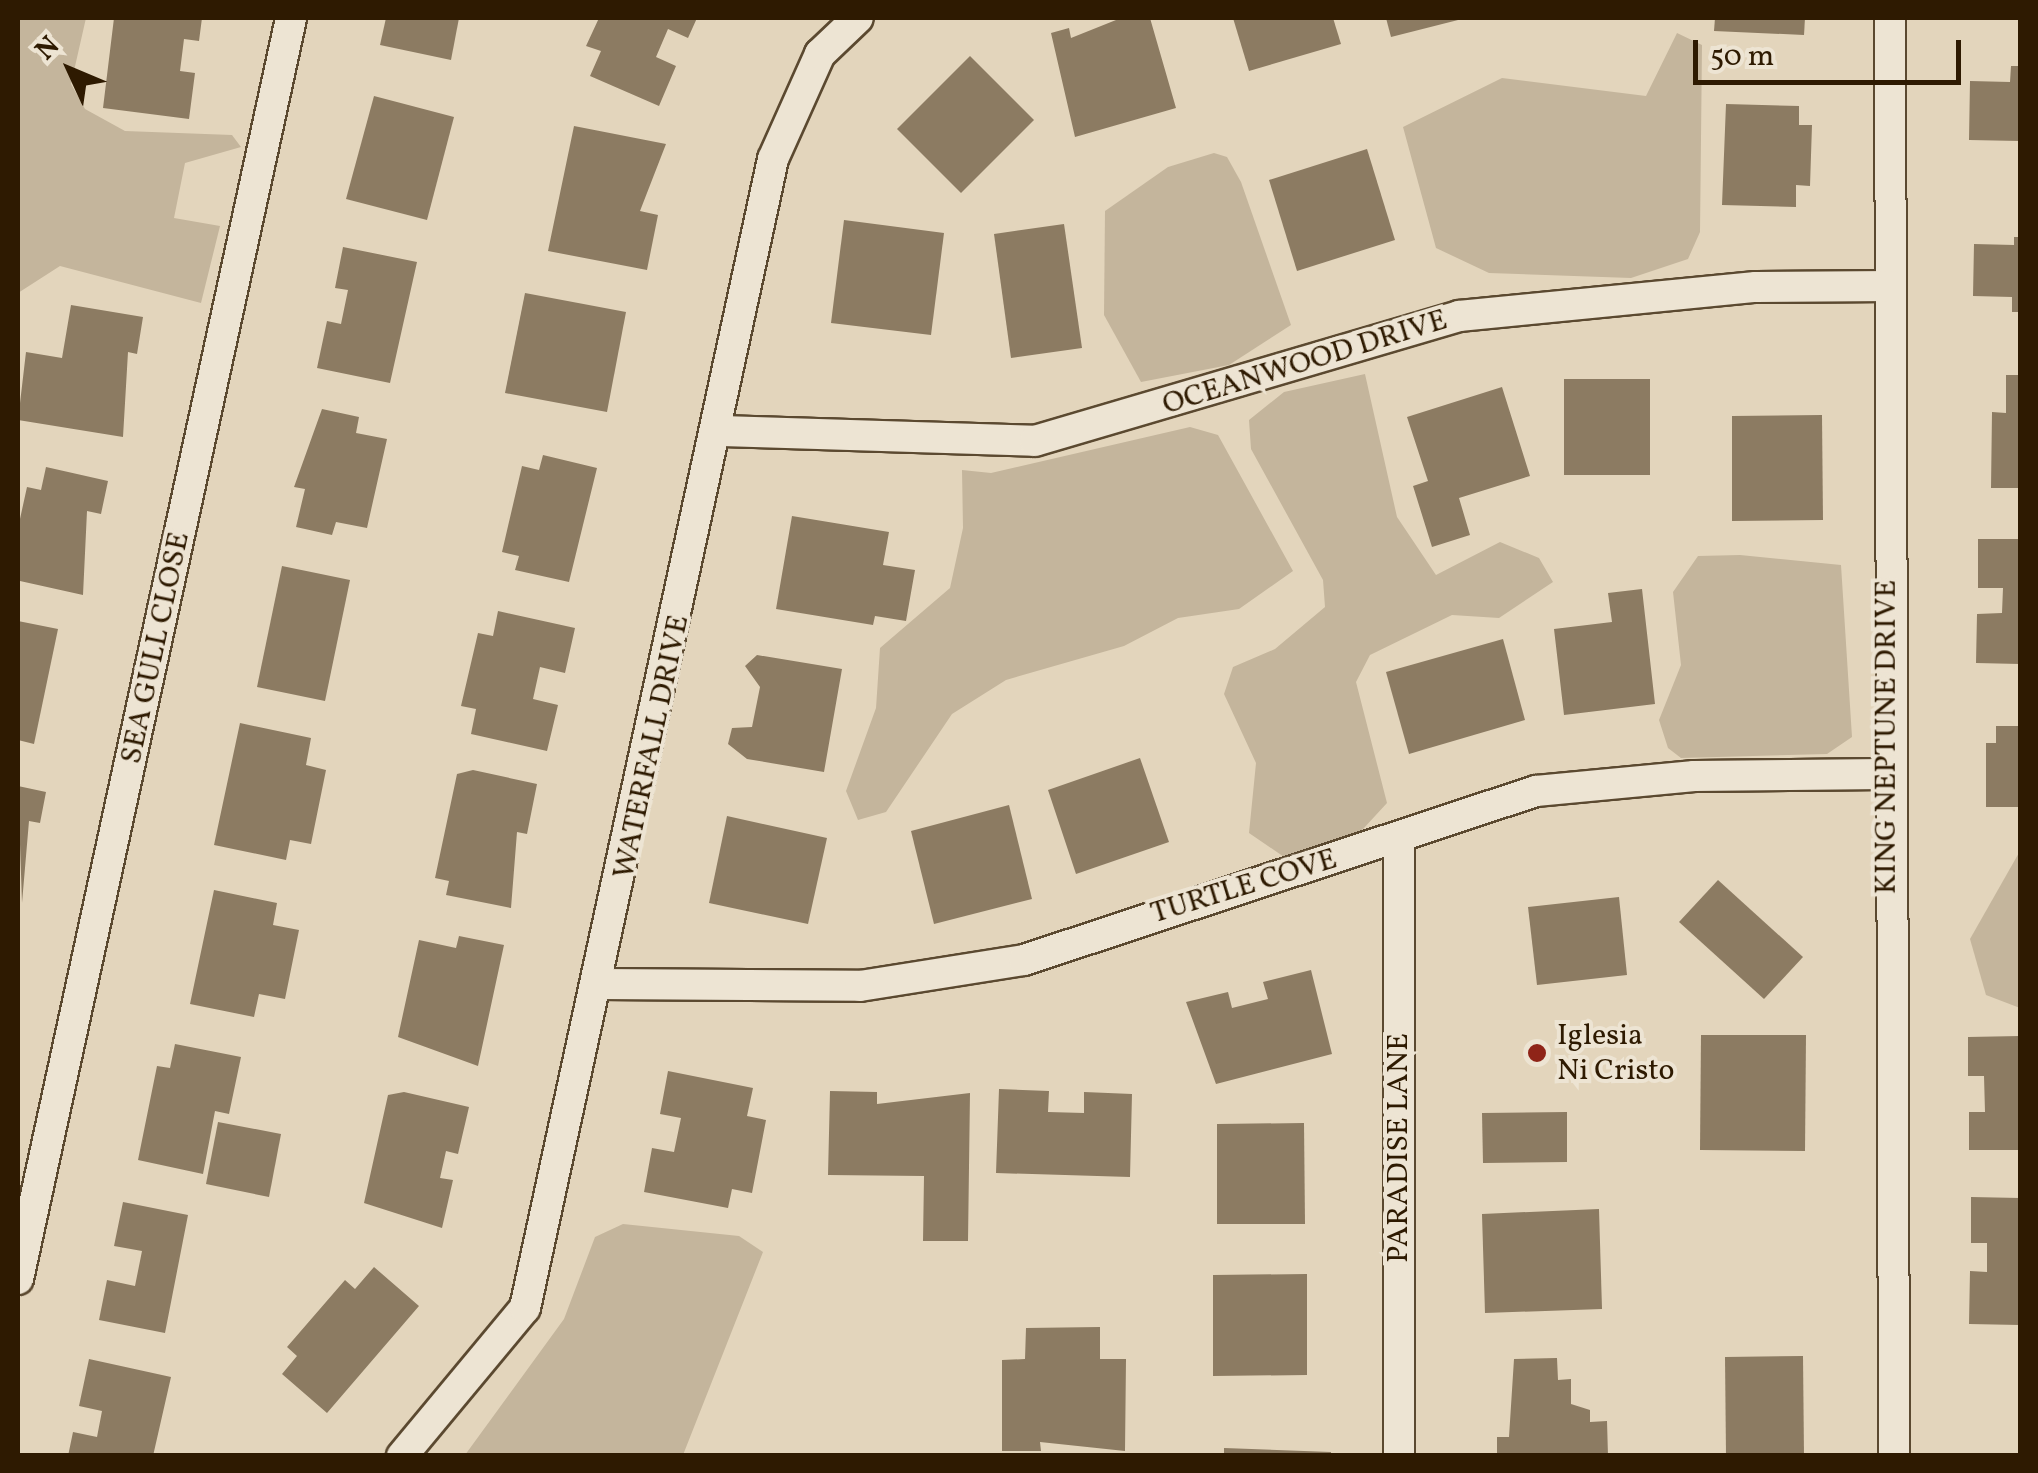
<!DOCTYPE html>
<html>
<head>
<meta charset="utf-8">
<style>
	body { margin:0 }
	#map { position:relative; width:2038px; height:1473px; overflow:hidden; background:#e3d5bc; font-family:Vollkorn,serif }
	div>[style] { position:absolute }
	.green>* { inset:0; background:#c4b59c }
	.building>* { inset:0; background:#8c7b62 }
	.roads { filter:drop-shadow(2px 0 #5b4930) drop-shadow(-2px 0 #5b4930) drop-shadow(0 2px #5b4930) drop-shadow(0 -2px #5b4930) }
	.street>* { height:30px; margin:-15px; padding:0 15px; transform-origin:15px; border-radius:15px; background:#ede4d3 }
	.dots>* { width:28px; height:28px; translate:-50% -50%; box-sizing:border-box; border:5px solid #ede4d3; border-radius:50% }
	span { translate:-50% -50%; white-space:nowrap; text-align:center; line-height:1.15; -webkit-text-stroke:8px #ede4d3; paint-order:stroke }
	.street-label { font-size:30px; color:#2e1a01 }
	.poi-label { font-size:30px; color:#2e1a01 }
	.left { translate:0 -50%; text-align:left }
	.frame { position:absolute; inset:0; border:20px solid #2e1a01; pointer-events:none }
	.north { position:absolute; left:20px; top:20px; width:100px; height:100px; -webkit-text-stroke:8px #ede4d3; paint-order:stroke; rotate:314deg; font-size:28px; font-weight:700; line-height:40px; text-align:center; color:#2e1a01 }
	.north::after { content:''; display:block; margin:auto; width:35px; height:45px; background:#2e1a01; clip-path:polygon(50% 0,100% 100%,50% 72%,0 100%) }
	.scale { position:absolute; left:1693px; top:40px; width:268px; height:45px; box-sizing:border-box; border:5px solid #2e1a01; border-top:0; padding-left:12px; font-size:30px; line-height:35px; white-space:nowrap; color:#2e1a01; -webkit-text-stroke:8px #ede4d3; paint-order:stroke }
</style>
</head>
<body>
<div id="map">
	<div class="green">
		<i style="clip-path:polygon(18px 18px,86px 18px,71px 84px,85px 109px,125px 131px,232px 135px,241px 147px,185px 163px,174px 218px,220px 226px,201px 303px,60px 266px,18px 293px)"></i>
		<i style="clip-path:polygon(1677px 33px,1702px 45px,1700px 232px,1688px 259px,1631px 278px,1489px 273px,1436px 248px,1403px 127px,1502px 78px,1646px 96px)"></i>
		<i style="clip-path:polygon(1214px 153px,1227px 157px,1241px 182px,1291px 325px,1229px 365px,1141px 382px,1104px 315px,1105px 211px,1168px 167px)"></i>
		<i style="clip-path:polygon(1365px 374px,1397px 517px,1436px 575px,1500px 542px,1539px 558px,1553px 582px,1499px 618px,1452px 615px,1370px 655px,1356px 682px,1387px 803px,1340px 854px,1290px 861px,1249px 833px,1256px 763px,1224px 694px,1233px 667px,1275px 649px,1325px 607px,1323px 580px,1251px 449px,1249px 420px,1284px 392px)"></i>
		<i style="clip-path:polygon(1190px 427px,1218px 435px,1293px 571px,1239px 609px,1178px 618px,1124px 646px,1006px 680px,952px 714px,886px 812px,858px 820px,846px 791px,876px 708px,880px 648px,950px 588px,963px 528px,962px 470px,991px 473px)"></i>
		<i style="clip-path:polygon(1740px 555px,1841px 565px,1852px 737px,1827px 754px,1681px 758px,1668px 748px,1659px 720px,1681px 665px,1673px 592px,1698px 556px)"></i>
		<i style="clip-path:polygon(2020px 851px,2020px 1008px,1986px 995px,1970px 939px)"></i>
		<i style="clip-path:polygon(623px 1224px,739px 1236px,763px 1252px,683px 1455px,465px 1455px,564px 1319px,595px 1237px)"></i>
	</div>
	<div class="building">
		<i style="clip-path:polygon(114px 18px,202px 18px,199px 41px,184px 39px,180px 71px,195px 73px,189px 119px,103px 108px)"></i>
		<i style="clip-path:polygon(386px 18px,459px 18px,451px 60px,380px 45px)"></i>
		<i style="clip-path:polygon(599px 18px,697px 18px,688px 38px,668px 29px,656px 57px,676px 66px,659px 106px,590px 76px,601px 51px,586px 46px)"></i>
		<i style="clip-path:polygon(1121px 18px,1150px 18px,1176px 108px,1075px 137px,1051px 33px,1069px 28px,1071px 38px)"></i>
		<i style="clip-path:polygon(1233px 18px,1333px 18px,1341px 44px,1249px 71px)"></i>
		<i style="clip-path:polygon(1386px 18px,1462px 18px,1462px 19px,1391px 37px)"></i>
		<i style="clip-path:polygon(1715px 18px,1805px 18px,1804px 35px,1714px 31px)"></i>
		<i style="clip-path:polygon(970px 56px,1034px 120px,961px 193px,897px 129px)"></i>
		<i style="clip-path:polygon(2011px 66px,2020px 66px,2020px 141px,1969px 140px,1970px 81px,2010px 82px)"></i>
		<i style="clip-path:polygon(374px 96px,454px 117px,427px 220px,346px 199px)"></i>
		<i style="clip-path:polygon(1726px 104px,1799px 106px,1799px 125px,1812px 125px,1810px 186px,1796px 185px,1796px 207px,1722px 205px)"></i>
		<i style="clip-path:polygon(574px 126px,666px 144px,640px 211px,658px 215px,647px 270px,548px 251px)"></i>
		<i style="clip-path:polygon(1367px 149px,1395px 240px,1297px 271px,1269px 180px)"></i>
		<i style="clip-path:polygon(844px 220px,944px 233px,931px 335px,831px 323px)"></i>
		<i style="clip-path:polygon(1064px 224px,1082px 348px,1011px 358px,994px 234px)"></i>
		<i style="clip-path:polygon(2014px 237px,2020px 237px,2020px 312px,2012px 312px,2012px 297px,1973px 296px,1974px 244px,2014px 245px)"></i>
		<i style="clip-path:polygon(343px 247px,417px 262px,390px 383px,317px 368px,327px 321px,341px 324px,348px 290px,335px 288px)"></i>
		<i style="clip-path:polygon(525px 293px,626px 312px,607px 412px,505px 393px)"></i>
		<i style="clip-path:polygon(71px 305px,143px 317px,137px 354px,128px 352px,123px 437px,18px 420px,26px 352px,62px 358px)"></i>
		<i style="clip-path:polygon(2006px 375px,2020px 375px,2020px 488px,1991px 488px,1992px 412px,2006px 413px)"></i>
		<i style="clip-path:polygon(1564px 379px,1650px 379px,1650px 475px,1564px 475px)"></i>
		<i style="clip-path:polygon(1502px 387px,1530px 476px,1459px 498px,1470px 535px,1432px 547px,1413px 486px,1428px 481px,1407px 417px)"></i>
		<i style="clip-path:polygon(322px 409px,359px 417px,356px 433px,387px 439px,367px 528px,336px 522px,332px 535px,296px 527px,305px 489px,294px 487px)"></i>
		<i style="clip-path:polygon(1822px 415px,1823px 520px,1732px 521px,1732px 416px)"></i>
		<i style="clip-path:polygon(543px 455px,597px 468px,569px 582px,515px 570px,519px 556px,502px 552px,522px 466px,539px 470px)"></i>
		<i style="clip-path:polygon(46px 467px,108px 481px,101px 514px,87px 511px,83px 595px,20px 581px,18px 528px,27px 487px,41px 490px)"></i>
		<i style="clip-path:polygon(792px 516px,889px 532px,883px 565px,915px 570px,906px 621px,875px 616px,873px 625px,776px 609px)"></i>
		<i style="clip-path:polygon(1978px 539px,2020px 539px,2020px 664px,1976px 663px,1977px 614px,2002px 613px,2003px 588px,1978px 588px)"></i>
		<i style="clip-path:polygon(282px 566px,350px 580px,325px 701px,257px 687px)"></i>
		<i style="clip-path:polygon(1642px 589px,1655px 704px,1564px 715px,1554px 629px,1612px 622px,1608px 593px)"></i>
		<i style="clip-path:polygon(498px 611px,575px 628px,565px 673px,540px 667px,533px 699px,558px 705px,547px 751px,471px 734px,476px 709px,461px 706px,478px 633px,493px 636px)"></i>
		<i style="clip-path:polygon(18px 621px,58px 629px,34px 744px,18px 740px)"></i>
		<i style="clip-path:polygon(1503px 639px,1525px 720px,1409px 754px,1386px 672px)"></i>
		<i style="clip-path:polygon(757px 655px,842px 669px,824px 772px,747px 759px,728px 744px,732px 728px,752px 727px,760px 687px,745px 666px)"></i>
		<i style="clip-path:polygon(240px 723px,311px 738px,306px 765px,326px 770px,311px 844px,290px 840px,286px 860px,214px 845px)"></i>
		<i style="clip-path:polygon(1996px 726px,2020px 726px,2020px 807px,1986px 807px,1986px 743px,1996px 743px)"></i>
		<i style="clip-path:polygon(1140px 758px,1169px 842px,1076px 874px,1048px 790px)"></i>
		<i style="clip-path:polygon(473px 770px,537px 784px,527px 834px,517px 832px,511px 908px,446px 895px,449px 881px,435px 878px,457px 774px)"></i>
		<i style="clip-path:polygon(18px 786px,46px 792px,40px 823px,29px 821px,22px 903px)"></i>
		<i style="clip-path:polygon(1009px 805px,1032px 899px,934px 924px,911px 831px)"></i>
		<i style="clip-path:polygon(727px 816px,827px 838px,808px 924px,709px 903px)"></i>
		<i style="clip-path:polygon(1718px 880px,1803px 957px,1764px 999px,1679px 922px)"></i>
		<i style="clip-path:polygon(214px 890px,277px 903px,273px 925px,299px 930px,285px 999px,259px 994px,254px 1017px,190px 1004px)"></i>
		<i style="clip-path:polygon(1619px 897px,1627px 975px,1537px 985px,1528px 907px)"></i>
		<i style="clip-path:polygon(459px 936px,504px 945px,478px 1066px,398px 1037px,419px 940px,456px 948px)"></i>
		<i style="clip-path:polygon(1311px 970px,1332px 1054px,1216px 1084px,1186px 1002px,1228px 992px,1232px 1008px,1268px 999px,1263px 982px)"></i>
		<i style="clip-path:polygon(1701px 1035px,1806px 1035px,1805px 1151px,1700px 1150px)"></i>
		<i style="clip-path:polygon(2020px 1036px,2020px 1150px,1969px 1150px,1969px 1112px,1985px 1112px,1984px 1076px,1968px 1076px,1968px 1037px)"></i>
		<i style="clip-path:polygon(175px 1044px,241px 1057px,229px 1114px,215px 1111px,203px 1174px,138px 1160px,157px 1066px,170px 1068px)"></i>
		<i style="clip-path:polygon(668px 1071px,753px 1088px,747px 1116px,766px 1120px,752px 1193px,732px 1189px,728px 1208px,644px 1192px,652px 1148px,674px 1152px,681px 1118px,660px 1114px)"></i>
		<i style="clip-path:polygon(999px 1089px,1049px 1091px,1048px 1112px,1084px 1113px,1084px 1092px,1132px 1094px,1130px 1177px,996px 1173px)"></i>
		<i style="clip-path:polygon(830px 1091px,877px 1092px,877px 1104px,970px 1093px,968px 1241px,923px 1241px,924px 1176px,828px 1175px)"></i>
		<i style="clip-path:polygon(404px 1092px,469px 1107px,458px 1154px,446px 1151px,440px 1178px,453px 1180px,442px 1228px,364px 1203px,388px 1095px)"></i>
		<i style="clip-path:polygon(1567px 1112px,1567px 1162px,1483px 1163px,1482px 1113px)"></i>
		<i style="clip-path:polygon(218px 1122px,281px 1134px,269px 1197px,206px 1184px)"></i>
		<i style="clip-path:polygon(1304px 1123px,1305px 1224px,1217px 1224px,1217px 1124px)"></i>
		<i style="clip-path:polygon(1971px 1197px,2020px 1198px,2020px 1325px,1969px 1324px,1970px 1271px,1987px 1272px,1987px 1243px,1971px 1243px)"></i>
		<i style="clip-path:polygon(123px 1202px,188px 1215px,165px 1333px,99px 1320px,107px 1280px,135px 1286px,142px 1251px,114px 1246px)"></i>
		<i style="clip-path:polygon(1599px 1209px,1602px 1309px,1485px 1313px,1482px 1214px)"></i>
		<i style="clip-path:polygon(374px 1267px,419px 1306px,327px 1413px,282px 1374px,297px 1356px,287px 1347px,345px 1280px,355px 1289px)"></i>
		<i style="clip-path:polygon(1307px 1274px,1307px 1375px,1213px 1376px,1213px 1275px)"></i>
		<i style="clip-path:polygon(1100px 1327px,1100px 1359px,1126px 1359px,1125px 1451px,1040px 1442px,1041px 1451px,1002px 1451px,1002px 1360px,1025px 1359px,1026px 1328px)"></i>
		<i style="clip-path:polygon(1803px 1356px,1804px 1456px,1726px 1455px,1725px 1357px)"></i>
		<i style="clip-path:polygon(1557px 1358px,1558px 1380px,1571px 1379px,1571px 1404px,1590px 1410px,1590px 1422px,1607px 1421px,1608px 1456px,1497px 1456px,1497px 1437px,1509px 1437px,1514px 1359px)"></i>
		<i style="clip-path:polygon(89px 1359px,171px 1377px,153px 1456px,68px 1456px,73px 1432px,97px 1437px,102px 1411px,79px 1406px)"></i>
		<i style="clip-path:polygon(1224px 1448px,1331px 1452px,1331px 1456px,1224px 1456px)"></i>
	</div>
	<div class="roads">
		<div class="street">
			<i style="left:1890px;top:18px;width:1438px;rotate:89.84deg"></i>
			<i style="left:721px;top:431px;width:314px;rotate:1.8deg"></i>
			<i style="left:1035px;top:441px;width:442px;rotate:-16.4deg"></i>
			<i style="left:1459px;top:316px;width:298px;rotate:-5.6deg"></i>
			<i style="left:1756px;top:287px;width:135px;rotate:-0.4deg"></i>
			<i style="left:600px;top:984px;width:260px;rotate:0.4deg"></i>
			<i style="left:860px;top:986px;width:166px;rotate:-9deg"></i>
			<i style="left:1024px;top:960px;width:539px;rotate:-18.27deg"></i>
			<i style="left:1536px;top:791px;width:159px;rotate:-5.4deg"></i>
			<i style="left:1694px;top:776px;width:191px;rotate:-0.6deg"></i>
			<i style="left:18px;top:1279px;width:1290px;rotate:-77.78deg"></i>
			<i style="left:402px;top:1456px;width:192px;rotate:-50.3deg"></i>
			<i style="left:525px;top:1308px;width:1175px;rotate:-77.82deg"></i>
			<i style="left:773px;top:159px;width:115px;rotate:-65.9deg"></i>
			<i style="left:820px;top:54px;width:52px;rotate:-43.5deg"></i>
			<i style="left:1399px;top:1456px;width:616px;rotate:-90deg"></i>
		</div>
	</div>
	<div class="dots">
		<i style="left:1537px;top:1053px;background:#8f2418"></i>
	</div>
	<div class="street-label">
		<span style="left:1305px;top:363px;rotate:-17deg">OCEANWOOD DRIVE</span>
		<span style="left:156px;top:648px;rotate:-78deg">SEA GULL CLOSE</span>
		<span style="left:1887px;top:737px;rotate:-90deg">KING NEPTUNE DRIVE</span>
		<span style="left:652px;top:747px;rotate:-78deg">WATERFALL DRIVE</span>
		<span style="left:1244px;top:887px;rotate:-17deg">TURTLE COVE</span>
		<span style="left:1399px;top:1148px;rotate:-90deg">PARADISE LANE</span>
	</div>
	<div class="poi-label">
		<span class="left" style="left:1557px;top:1053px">Iglesia<br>Ni Cristo</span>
	</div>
	<div class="frame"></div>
	<div class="north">N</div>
	<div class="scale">50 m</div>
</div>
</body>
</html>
